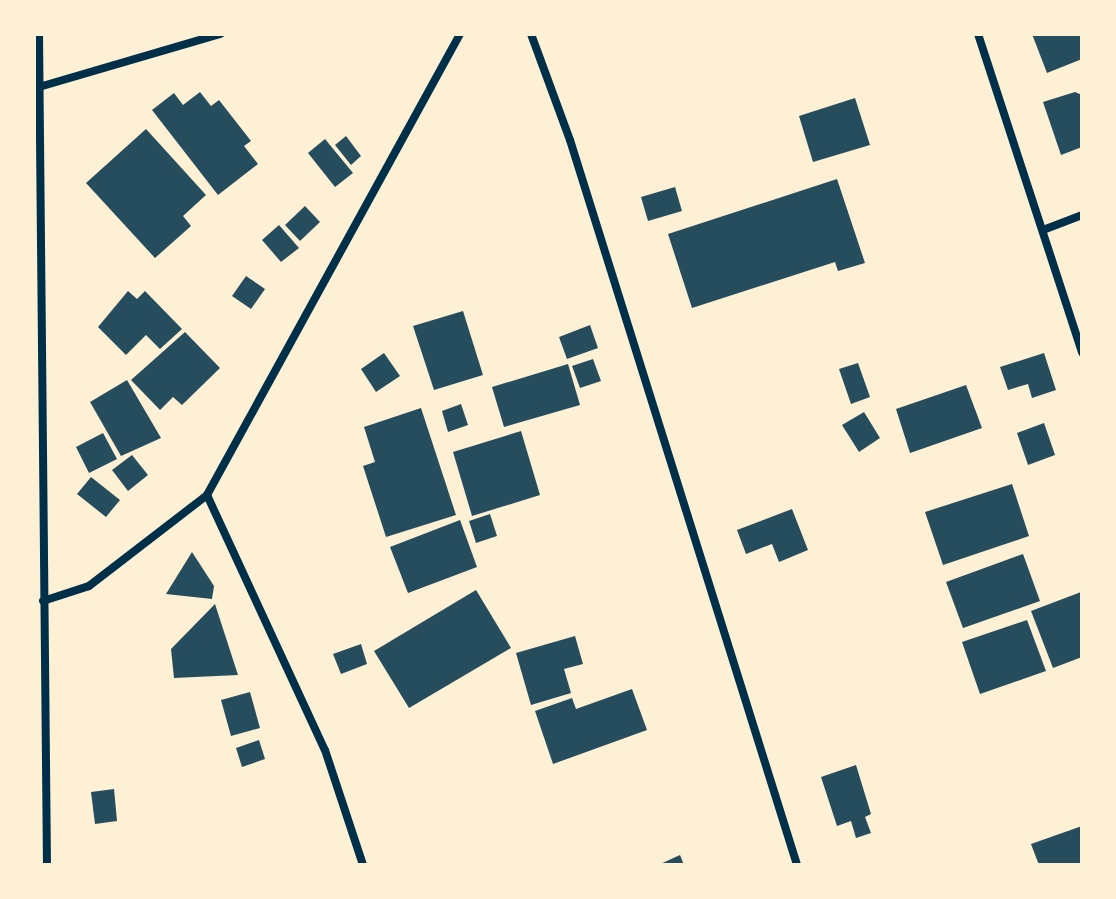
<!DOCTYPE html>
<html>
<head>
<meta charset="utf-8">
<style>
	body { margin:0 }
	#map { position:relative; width:1116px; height:899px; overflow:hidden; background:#fdf0d5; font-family:Rubik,sans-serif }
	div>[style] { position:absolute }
	.building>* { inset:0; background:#264d5e }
	.minor>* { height:8px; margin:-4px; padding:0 4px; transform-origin:4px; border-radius:4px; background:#003049 }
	span { translate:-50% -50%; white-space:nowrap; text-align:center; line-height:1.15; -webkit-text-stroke:7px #fdf0d5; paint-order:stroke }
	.frame { position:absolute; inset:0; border:36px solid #fdf0d5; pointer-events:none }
</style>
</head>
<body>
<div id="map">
	<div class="building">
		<i style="clip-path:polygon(1032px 34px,1082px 34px,1082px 59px,1047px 73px)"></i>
		<i style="clip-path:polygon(200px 92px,211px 106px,219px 100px,251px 141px,244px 146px,258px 164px,218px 195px,152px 110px,174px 93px,183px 105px)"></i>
		<i style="clip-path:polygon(1075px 92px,1082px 95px,1082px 147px,1061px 155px,1043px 102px)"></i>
		<i style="clip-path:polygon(855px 98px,870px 145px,813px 162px,799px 116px)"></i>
		<i style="clip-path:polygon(146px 129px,206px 195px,183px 216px,191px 226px,155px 258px,86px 183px)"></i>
		<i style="clip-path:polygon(346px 136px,361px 156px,351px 165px,335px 145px)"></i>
		<i style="clip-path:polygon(325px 139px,353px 173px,335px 187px,308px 153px)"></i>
		<i style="clip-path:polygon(837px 179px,865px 263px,838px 271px,835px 262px,692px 308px,668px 234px)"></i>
		<i style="clip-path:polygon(675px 187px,682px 211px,648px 221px,641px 197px)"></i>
		<i style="clip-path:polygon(305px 206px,320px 222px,300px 241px,285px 225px)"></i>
		<i style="clip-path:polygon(279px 225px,299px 248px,281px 262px,262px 240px)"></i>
		<i style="clip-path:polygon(246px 276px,265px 289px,251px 309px,232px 296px)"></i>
		<i style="clip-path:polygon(128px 291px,137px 299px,145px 291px,182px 329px,160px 349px,146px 335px,126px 355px,98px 327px)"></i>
		<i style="clip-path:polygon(463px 311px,483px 375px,434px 390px,413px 326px)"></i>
		<i style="clip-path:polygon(590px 325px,598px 348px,567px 359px,559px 337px)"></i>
		<i style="clip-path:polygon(185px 332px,220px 368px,182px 405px,173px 397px,160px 410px,131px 380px)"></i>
		<i style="clip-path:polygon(384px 353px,400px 376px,376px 392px,361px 369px)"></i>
		<i style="clip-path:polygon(1044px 353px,1056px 390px,1032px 398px,1028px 384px,1008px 390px,1000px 367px)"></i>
		<i style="clip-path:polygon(593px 359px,601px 381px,580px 388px,572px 366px)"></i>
		<i style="clip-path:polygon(858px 363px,870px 397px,851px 404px,839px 369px)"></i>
		<i style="clip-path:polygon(568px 364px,580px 405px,504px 427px,492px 387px)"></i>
		<i style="clip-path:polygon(127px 380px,161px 438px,121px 456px,90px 402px)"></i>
		<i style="clip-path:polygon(966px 385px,982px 428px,910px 453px,896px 409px)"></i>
		<i style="clip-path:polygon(461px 404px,468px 425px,448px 432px,442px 411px)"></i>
		<i style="clip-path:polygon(421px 408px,456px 515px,386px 537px,363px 466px,375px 462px,364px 427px)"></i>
		<i style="clip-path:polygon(864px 412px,880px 438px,859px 452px,842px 425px)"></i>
		<i style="clip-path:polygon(1044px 423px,1055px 455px,1028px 465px,1017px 433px)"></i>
		<i style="clip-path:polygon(521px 431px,540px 495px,472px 516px,453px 452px)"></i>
		<i style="clip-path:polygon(103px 433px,117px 459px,89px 473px,76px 447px)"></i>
		<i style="clip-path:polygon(132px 455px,148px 475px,128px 491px,112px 470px)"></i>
		<i style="clip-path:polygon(91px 477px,120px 500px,106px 517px,77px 494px)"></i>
		<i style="clip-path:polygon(1012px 484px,1029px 536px,943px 565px,925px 512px)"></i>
		<i style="clip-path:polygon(792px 509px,808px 550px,779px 562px,772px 544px,746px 554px,737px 530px)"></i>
		<i style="clip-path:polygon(490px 514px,497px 536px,476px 543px,469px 521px)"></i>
		<i style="clip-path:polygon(460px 520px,477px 567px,408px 593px,390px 547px)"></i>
		<i style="clip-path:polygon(192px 552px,214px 586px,212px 599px,166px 594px)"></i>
		<i style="clip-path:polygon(1023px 554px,1040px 601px,963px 628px,946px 582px)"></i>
		<i style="clip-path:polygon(476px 590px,511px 648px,409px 708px,374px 651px)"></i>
		<i style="clip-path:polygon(1081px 592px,1082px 657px,1053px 668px,1031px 611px)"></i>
		<i style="clip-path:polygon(215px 604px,238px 675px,174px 678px,171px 649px)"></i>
		<i style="clip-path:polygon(1027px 620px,1046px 671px,980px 694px,962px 642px)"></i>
		<i style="clip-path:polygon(575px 636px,583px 664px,564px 669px,571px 693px,531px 705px,516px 653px)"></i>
		<i style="clip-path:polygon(361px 644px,367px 664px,341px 674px,333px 654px)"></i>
		<i style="clip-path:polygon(632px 689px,647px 730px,553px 764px,535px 711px,572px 698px,576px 709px)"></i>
		<i style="clip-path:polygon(250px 692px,260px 728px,231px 736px,221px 700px)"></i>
		<i style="clip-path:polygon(259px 740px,265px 759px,242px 767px,236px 748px)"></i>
		<i style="clip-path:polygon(856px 765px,871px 814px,865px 817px,871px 833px,856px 838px,851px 821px,837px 826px,821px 777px)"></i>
		<i style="clip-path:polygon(114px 789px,117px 821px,95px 824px,91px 792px)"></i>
		<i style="clip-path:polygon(1082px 826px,1082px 865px,1039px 865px,1031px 844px)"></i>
		<i style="clip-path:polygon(680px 855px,684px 865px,658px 865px)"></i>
	</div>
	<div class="minor">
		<i style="left:39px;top:34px;width:831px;rotate:89.45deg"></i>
		<i style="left:531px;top:34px;width:113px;rotate:69.8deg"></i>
		<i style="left:570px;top:140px;width:760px;rotate:72.61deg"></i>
		<i style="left:978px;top:34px;width:335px;rotate:71.9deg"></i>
		<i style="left:39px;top:87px;width:189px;rotate:-16.3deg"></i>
		<i style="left:1043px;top:230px;width:42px;rotate:-21deg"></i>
		<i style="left:207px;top:495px;width:281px;rotate:65.2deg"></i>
		<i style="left:325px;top:750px;width:121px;rotate:71.7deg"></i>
		<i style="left:43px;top:601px;width:48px;rotate:-18.1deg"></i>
		<i style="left:89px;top:586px;width:149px;rotate:-37.6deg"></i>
		<i style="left:207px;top:495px;width:526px;rotate:-61.24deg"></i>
	</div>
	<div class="frame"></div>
</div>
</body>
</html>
